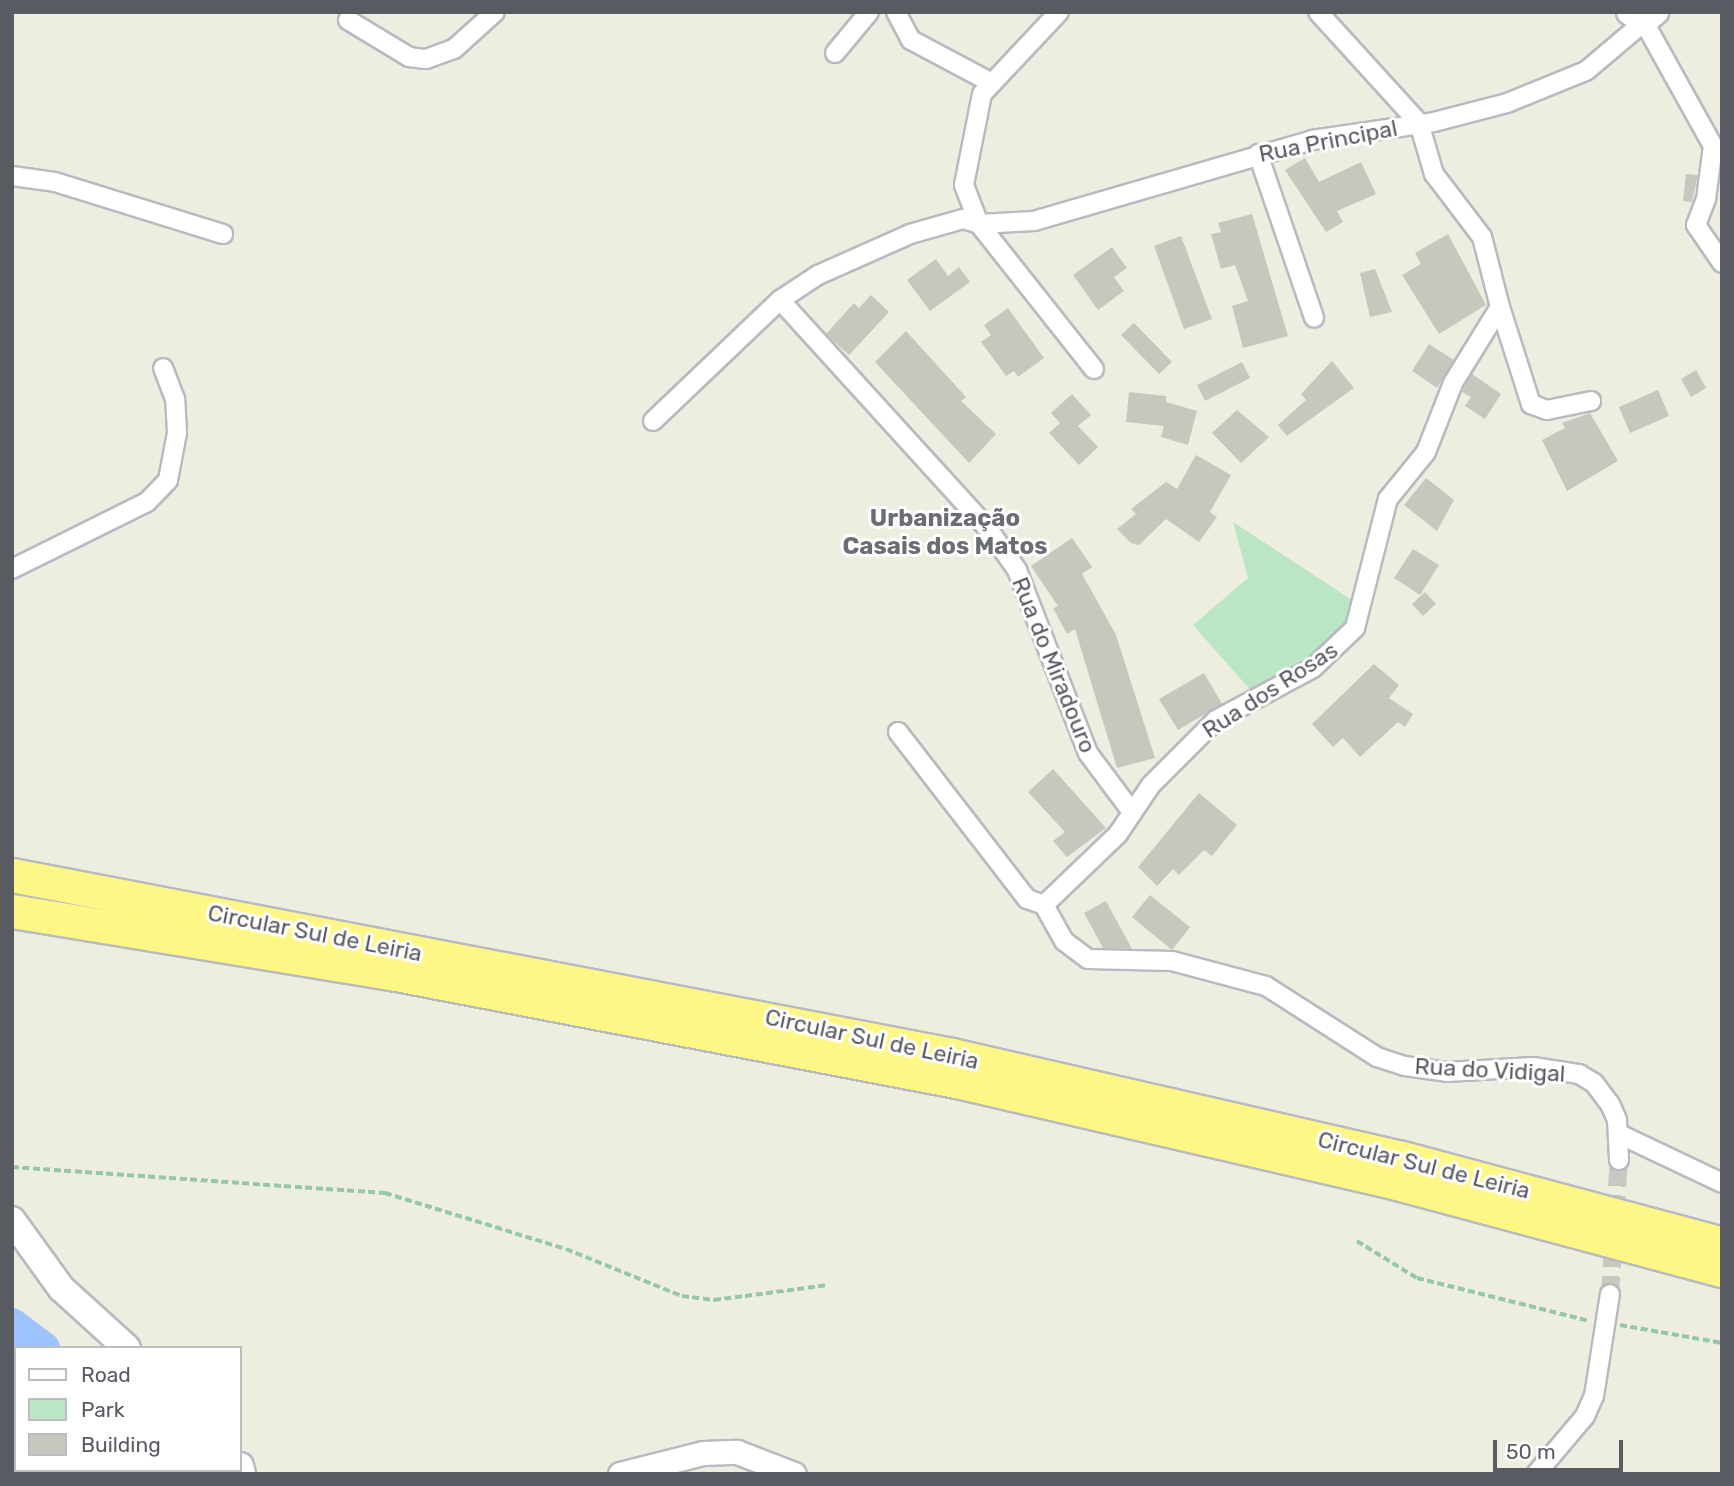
<!DOCTYPE html>
<html>
<head>
<meta charset="utf-8">
<style>
	body { margin:0 }
	#map { position:relative; width:1734px; height:1486px; overflow:hidden; background:#edede0; font-family:Rubik,sans-serif }
	div>[style] { position:absolute }
	.green>* { inset:0; background:#bbe6c3 }
	.river>* { height:32px; margin:-16px; padding:0 16px; transform-origin:16px; border-radius:16px; background:#9ec3ff }
	.building>* { inset:0; background:#c8c7be }
	.minor-tunnel>* { height:18px; margin-top:-9px; transform-origin:0; background:repeating-linear-gradient(90deg,#c8c8c0 0 18px,transparent 0 27px) }
	.path>* { height:3.5px; margin-top:-1.75px; transform-origin:0; background:repeating-linear-gradient(90deg,#94c7ac 0 7px,transparent 0 10.5px) }
	.roads { filter:drop-shadow(2px 0 #b8bac0) drop-shadow(-2px 0 #b8bac0) drop-shadow(0 2px #b8bac0) drop-shadow(0 -2px #b8bac0) }
	.minor>* { height:18px; margin:-9px; padding:0 9px; transform-origin:9px; border-radius:9px; background:#fff }
	.tertiary>* { height:23px; margin:-11.5px; padding:0 11.5px; transform-origin:11.5px; border-radius:11.5px; background:#fff }
	.secondary>* { height:26px; margin:-13px; padding:0 13px; transform-origin:13px; border-radius:13px; background:#fff }
	.motorway>* { height:33px; margin:-16.5px; padding:0 16.5px; transform-origin:16.5px; border-radius:16.5px; background:#fff785 }
	span { translate:-50% -50%; white-space:nowrap; text-align:center; line-height:1.15; -webkit-text-stroke:6px #fff; paint-order:stroke }
	.street-label { font-size:23px; color:#595b62 }
	.neighbourhood-label { font-size:24px; color:#6a6d74; font-weight:700 }
	.frame { position:absolute; inset:0; border:14px solid #595b62; pointer-events:none }
	.legend { position:absolute; left:14px; top:1346px; width:228px; height:126px; box-sizing:border-box; background:#fff; border:2px solid #bdbdc0; margin:0; padding:9px 12px; list-style:none; font-size:21px; color:#595b62 }
	.legend li { display:flex; align-items:center; gap:14px; height:35px }
	.legend b { width:35px; border:2px solid #bdbdc0 }
	.scale { position:absolute; left:1493px; top:1440px; width:130px; height:32px; box-sizing:border-box; border:4px solid #595b62; border-top:0; padding-left:9px; font-size:21px; line-height:24px; white-space:nowrap; color:#595b62; -webkit-text-stroke:5px #fff; paint-order:stroke }
</style>
</head>
<body>
<div id="map">
	<div class="green">
		<i style="clip-path:polygon(1233px 522px,1361px 606px,1336px 646px,1254px 694px,1193px 625px,1248px 578px)"></i>
	</div>
	<div class="river">
		<i style="left:12px;top:1324px;width:40px;rotate:37deg"></i>
		<i style="left:155px;top:1470px;width:4px;rotate:63deg"></i>
	</div>
	<div class="building">
		<i style="clip-path:polygon(1305px 158px,1319px 182px,1361px 162px,1376px 194px,1337px 211px,1343px 222px,1326px 232px,1285px 170px)"></i>
		<i style="clip-path:polygon(1686px 174px,1698px 175px,1692px 202px,1683px 201px)"></i>
		<i style="clip-path:polygon(1252px 214px,1288px 336px,1243px 348px,1232px 306px,1248px 301px,1235px 265px,1221px 269px,1211px 234px,1221px 232px,1218px 223px)"></i>
		<i style="clip-path:polygon(1448px 234px,1486px 305px,1439px 334px,1402px 275px,1421px 264px,1415px 253px)"></i>
		<i style="clip-path:polygon(1181px 236px,1212px 319px,1184px 329px,1154px 246px)"></i>
		<i style="clip-path:polygon(1112px 247px,1127px 268px,1114px 277px,1124px 291px,1098px 310px,1073px 275px)"></i>
		<i style="clip-path:polygon(936px 259px,948px 276px,959px 267px,970px 282px,930px 311px,907px 280px)"></i>
		<i style="clip-path:polygon(1375px 269px,1392px 312px,1370px 317px,1360px 273px)"></i>
		<i style="clip-path:polygon(871px 295px,889px 312px,849px 355px,826px 334px,854px 303px,859px 308px)"></i>
		<i style="clip-path:polygon(1008px 308px,1044px 358px,1018px 377px,1014px 371px,1006px 376px,981px 342px,991px 335px,984px 325px)"></i>
		<i style="clip-path:polygon(1134px 323px,1172px 362px,1159px 374px,1121px 335px)"></i>
		<i style="clip-path:polygon(906px 331px,966px 397px,961px 401px,996px 434px,969px 463px,875px 362px)"></i>
		<i style="clip-path:polygon(1429px 344px,1454px 360px,1437px 388px,1412px 371px)"></i>
		<i style="clip-path:polygon(1332px 361px,1354px 388px,1287px 436px,1278px 425px,1306px 400px,1301px 394px)"></i>
		<i style="clip-path:polygon(1242px 362px,1250px 378px,1205px 401px,1197px 385px)"></i>
		<i style="clip-path:polygon(1696px 370px,1706px 388px,1691px 397px,1681px 379px)"></i>
		<i style="clip-path:polygon(1472px 374px,1501px 394px,1485px 419px,1465px 406px,1471px 397px,1462px 392px)"></i>
		<i style="clip-path:polygon(1658px 390px,1669px 416px,1630px 433px,1619px 407px)"></i>
		<i style="clip-path:polygon(1129px 392px,1166px 396px,1166px 402px,1197px 411px,1188px 445px,1161px 437px,1164px 426px,1126px 422px)"></i>
		<i style="clip-path:polygon(1072px 394px,1091px 415px,1078px 426px,1098px 447px,1079px 465px,1049px 433px,1060px 423px,1051px 413px)"></i>
		<i style="clip-path:polygon(1237px 410px,1269px 437px,1241px 463px,1212px 433px)"></i>
		<i style="clip-path:polygon(1590px 413px,1618px 461px,1567px 491px,1542px 440px,1565px 428px,1562px 423px)"></i>
		<i style="clip-path:polygon(1196px 455px,1231px 475px,1210px 512px,1217px 517px,1199px 542px,1166px 519px,1139px 545px,1131px 543px,1117px 529px,1136px 514px,1131px 509px,1166px 482px,1177px 489px)"></i>
		<i style="clip-path:polygon(1426px 478px,1454px 500px,1437px 531px,1404px 505px)"></i>
		<i style="clip-path:polygon(1072px 538px,1092px 567px,1082px 574px,1116px 635px,1155px 758px,1117px 768px,1075px 629px,1067px 634px,1053px 608px,1058px 606px,1031px 566px)"></i>
		<i style="clip-path:polygon(1413px 549px,1439px 565px,1420px 595px,1394px 578px)"></i>
		<i style="clip-path:polygon(1425px 592px,1436px 604px,1423px 616px,1412px 604px)"></i>
		<i style="clip-path:polygon(1374px 664px,1399px 685px,1389px 698px,1413px 714px,1405px 727px,1398px 722px,1360px 757px,1343px 738px,1333px 747px,1312px 724px)"></i>
		<i style="clip-path:polygon(1204px 673px,1222px 704px,1178px 730px,1159px 699px)"></i>
		<i style="clip-path:polygon(1053px 769px,1106px 828px,1067px 857px,1053px 841px,1065px 832px,1028px 792px)"></i>
		<i style="clip-path:polygon(1199px 793px,1237px 825px,1212px 856px,1204px 850px,1179px 875px,1173px 869px,1157px 886px,1138px 867px)"></i>
		<i style="clip-path:polygon(1150px 895px,1190px 927px,1172px 950px,1132px 917px)"></i>
		<i style="clip-path:polygon(1106px 901px,1132px 949px,1103px 948px,1084px 913px)"></i>
	</div>
	<div class="minor-tunnel">
		<i style="left:1610px;top:1294px;width:134px;rotate:-86.2deg"></i>
	</div>
	<div class="path">
		<i style="left:12px;top:1167px;width:374px;rotate:4deg"></i>
		<i style="left:385px;top:1193px;width:189px;rotate:17.2deg"></i>
		<i style="left:566px;top:1249px;width:125px;rotate:22.1deg"></i>
		<i style="left:682px;top:1296px;width:32px;rotate:7deg"></i>
		<i style="left:714px;top:1300px;width:115px;rotate:-7.5deg"></i>
		<i style="left:1357px;top:1241px;width:70px;rotate:31.7deg"></i>
		<i style="left:1417px;top:1278px;width:177px;rotate:14deg"></i>
		<i style="left:1620px;top:1325px;width:104px;rotate:10deg"></i>
	</div>
	<div class="roads">
		<div class="minor">
			<i style="left:896px;top:12px;width:32px;rotate:62deg"></i>
			<i style="left:911px;top:40px;width:89px;rotate:28deg"></i>
			<i style="left:1059px;top:12px;width:112px;rotate:133.2deg"></i>
			<i style="left:982px;top:94px;width:93px;rotate:101.2deg"></i>
			<i style="left:964px;top:185px;width:42px;rotate:69deg"></i>
			<i style="left:979px;top:224px;width:185px;rotate:51.6deg"></i>
			<i style="left:348px;top:20px;width:71px;rotate:31.2deg"></i>
			<i style="left:409px;top:57px;width:17px;rotate:7deg"></i>
			<i style="left:426px;top:59px;width:30px;rotate:-20deg"></i>
			<i style="left:454px;top:49px;width:55px;rotate:-42.1deg"></i>
			<i style="left:835px;top:53px;width:53px;rotate:-50.3deg"></i>
			<i style="left:1258px;top:154px;width:173px;rotate:71.1deg"></i>
			<i style="left:12px;top:176px;width:43px;rotate:7.9deg"></i>
			<i style="left:55px;top:182px;width:176px;rotate:17.2deg"></i>
			<i style="left:780px;top:300px;width:306px;rotate:47.7deg"></i>
			<i style="left:986px;top:526px;width:54px;rotate:54.8deg"></i>
			<i style="left:1017px;top:570px;width:196px;rotate:68.8deg"></i>
			<i style="left:1088px;top:753px;width:74px;rotate:53.3deg"></i>
			<i style="left:1500px;top:307px;width:102px;rotate:72.3deg"></i>
			<i style="left:1531px;top:404px;width:17px;rotate:21deg"></i>
			<i style="left:1547px;top:410px;width:45px;rotate:-11.6deg"></i>
			<i style="left:653px;top:421px;width:175px;rotate:-43.6deg"></i>
			<i style="left:780px;top:300px;width:45px;rotate:-33.3deg"></i>
			<i style="left:818px;top:275px;width:101px;rotate:-24deg"></i>
			<i style="left:910px;top:234px;width:55px;rotate:-15.8deg"></i>
			<i style="left:963px;top:219px;width:17px;rotate:17deg"></i>
			<i style="left:979px;top:224px;width:55px;rotate:-3.1deg"></i>
			<i style="left:1034px;top:221px;width:290px;rotate:-16.2deg"></i>
			<i style="left:1312px;top:140px;width:123px;rotate:-8.4deg"></i>
			<i style="left:1434px;top:122px;width:75px;rotate:-14.6deg"></i>
			<i style="left:1507px;top:103px;width:85px;rotate:-22.1deg"></i>
			<i style="left:1586px;top:71px;width:76px;rotate:-40.2deg"></i>
			<i style="left:1644px;top:22px;width:142px;rotate:60.9deg"></i>
			<i style="left:1713px;top:146px;width:53px;rotate:97.5deg"></i>
			<i style="left:1706px;top:199px;width:28px;rotate:111deg"></i>
			<i style="left:1696px;top:225px;width:46px;rotate:55.6deg"></i>
			<i style="left:12px;top:569px;width:151px;rotate:-26.4deg"></i>
			<i style="left:147px;top:502px;width:30px;rotate:-46deg"></i>
			<i style="left:168px;top:480px;width:48px;rotate:-79.2deg"></i>
			<i style="left:177px;top:433px;width:34px;rotate:-93deg"></i>
			<i style="left:175px;top:399px;width:33px;rotate:-111deg"></i>
			<i style="left:898px;top:732px;width:211px;rotate:52.3deg"></i>
			<i style="left:1027px;top:899px;width:18px;rotate:19deg"></i>
			<i style="left:1044px;top:905px;width:103px;rotate:-43.8deg"></i>
			<i style="left:1118px;top:834px;width:59px;rotate:-56deg"></i>
			<i style="left:1151px;top:785px;width:92px;rotate:-45deg"></i>
			<i style="left:1216px;top:720px;width:110px;rotate:-28.2deg"></i>
			<i style="left:1313px;top:668px;width:58px;rotate:-43.6deg"></i>
			<i style="left:1355px;top:628px;width:133px;rotate:-75.7deg"></i>
			<i style="left:1388px;top:499px;width:60px;rotate:-51deg"></i>
			<i style="left:1426px;top:452px;width:74px;rotate:-68.6deg"></i>
			<i style="left:1453px;top:383px;width:89px;rotate:-58.3deg"></i>
			<i style="left:1500px;top:307px;width:72px;rotate:-104.4deg"></i>
			<i style="left:1482px;top:237px;width:79px;rotate:-127.3deg"></i>
			<i style="left:1434px;top:174px;width:53px;rotate:-106.4deg"></i>
			<i style="left:1419px;top:123px;width:150px;rotate:-132.3deg"></i>
			<i style="left:1044px;top:905px;width:41px;rotate:60.9deg"></i>
			<i style="left:1064px;top:941px;width:30px;rotate:37deg"></i>
			<i style="left:1088px;top:959px;width:84px;rotate:1.4deg"></i>
			<i style="left:1172px;top:961px;width:97px;rotate:14.9deg"></i>
			<i style="left:1266px;top:986px;width:132px;rotate:32.6deg"></i>
			<i style="left:1377px;top:1057px;width:29px;rotate:18deg"></i>
			<i style="left:1405px;top:1066px;width:42px;rotate:8.1deg"></i>
			<i style="left:1447px;top:1072px;width:86px;rotate:-3.3deg"></i>
			<i style="left:1533px;top:1067px;width:47px;rotate:8.7deg"></i>
			<i style="left:1579px;top:1074px;width:17px;rotate:31deg"></i>
			<i style="left:1594px;top:1083px;width:26px;rotate:53deg"></i>
			<i style="left:1610px;top:1104px;width:17px;rotate:66deg"></i>
			<i style="left:1617px;top:1120px;width:40px;rotate:87.1deg"></i>
			<i style="left:1619px;top:1134px;width:114px;rotate:25.4deg"></i>
			<i style="left:1536px;top:1474px;width:76px;rotate:-49.8deg"></i>
			<i style="left:1585px;top:1416px;width:22px;rotate:-66deg"></i>
			<i style="left:1594px;top:1396px;width:103px;rotate:-81.1deg"></i>
		</div>
		<div class="tertiary">
			<i style="left:1628px;top:12px;width:19px;rotate:32deg"></i>
			<i style="left:1644px;top:22px;width:16px;rotate:-40deg"></i>
			<i style="left:620px;top:1474px;width:86px;rotate:-14.2deg"></i>
			<i style="left:703px;top:1453px;width:34px;rotate:-2deg"></i>
			<i style="left:737px;top:1452px;width:61px;rotate:21.1deg"></i>
		</div>
		<div class="secondary">
			<i style="left:12px;top:1220px;width:84px;rotate:54.2deg"></i>
			<i style="left:61px;top:1288px;width:89px;rotate:42.3deg"></i>
			<i style="left:240px;top:1466px;width:8px;rotate:76deg"></i>
			<i style="left:218px;top:1470px;width:4px;rotate:76deg"></i>
		</div>
		<div class="motorway">
			<i style="left:12px;top:875px;width:957px;rotate:10.84deg"></i>
			<i style="left:952px;top:1055px;width:462px;rotate:12.9deg"></i>
			<i style="left:1402px;top:1158px;width:331px;rotate:15deg"></i>
			<i style="left:12px;top:911px;width:389px;rotate:9.3deg"></i>
			<i style="left:396px;top:974px;width:570px;rotate:10.82deg"></i>
			<i style="left:956px;top:1081px;width:453px;rotate:13deg"></i>
			<i style="left:1397px;top:1183px;width:336px;rotate:15deg"></i>
		</div>
	</div>
	<div class="street-label">
		<span style="left:1328px;top:141px;rotate:-11deg">Rua Principal</span>
		<span style="left:1054px;top:665px;rotate:68deg">Rua do Miradouro</span>
		<span style="left:1270px;top:690px;rotate:-33deg">Rua dos Rosas</span>
		<span style="left:315px;top:933px;rotate:11deg">Circular Sul de Leiria</span>
		<span style="left:872px;top:1039px;rotate:12deg">Circular Sul de Leiria</span>
		<span style="left:1490px;top:1070px;rotate:3deg">Rua do Vidigal</span>
		<span style="left:1424px;top:1165px;rotate:14deg">Circular Sul de Leiria</span>
	</div>
	<div class="neighbourhood-label">
		<span style="left:945px;top:533px">Urbanização<br>Casais dos Matos</span>
	</div>
	<div class="frame"></div>
	<ul class="legend">
	<li><b style="height:9px;background:#fff"></b>Road</li>
	<li><b style="height:19px;background:#bbe6c3"></b>Park</li>
	<li><b style="height:19px;background:#c8c7be"></b>Building</li>
	</ul>
	<div class="scale">50 m</div>
</div>
</body>
</html>
